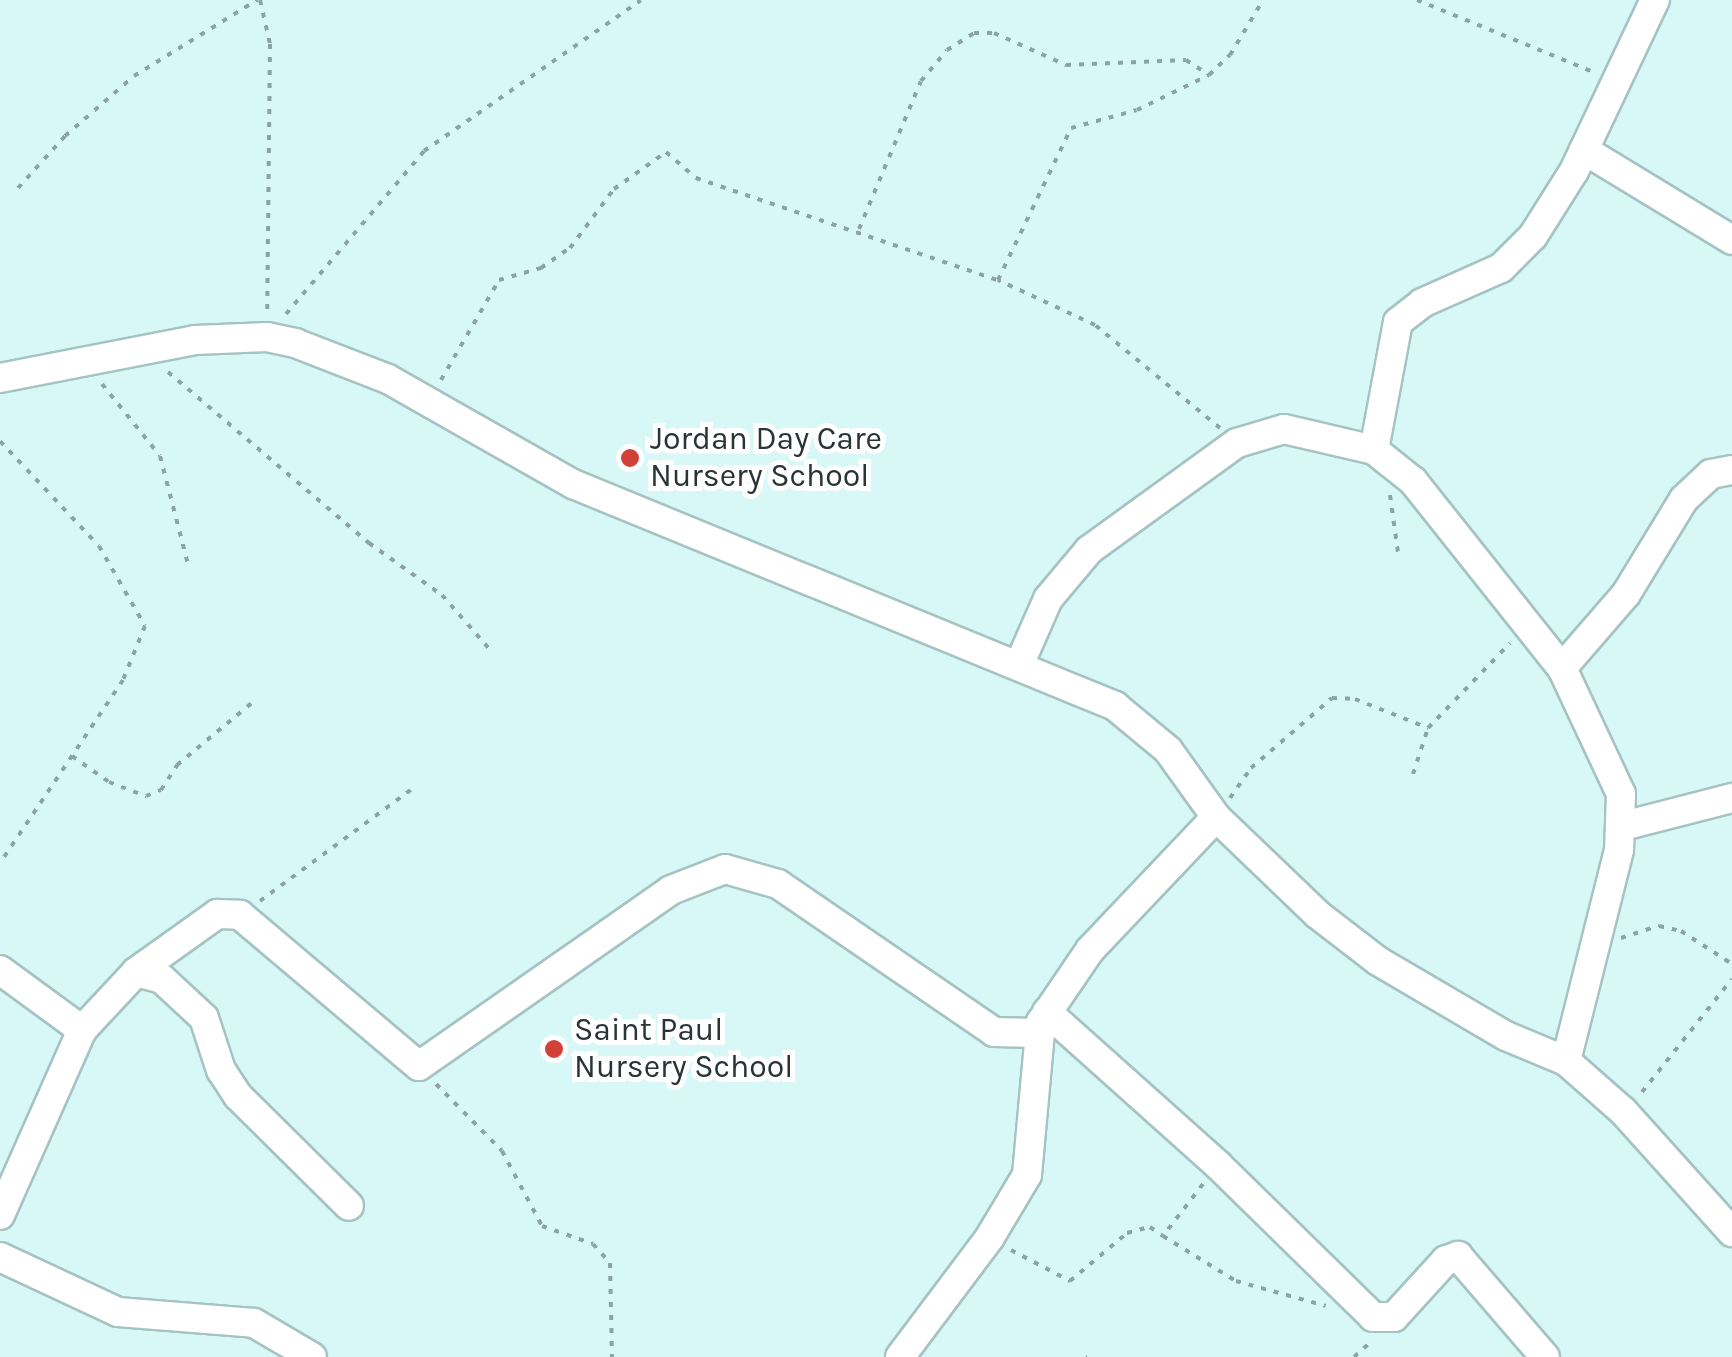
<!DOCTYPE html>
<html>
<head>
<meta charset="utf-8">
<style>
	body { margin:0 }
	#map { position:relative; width:1732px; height:1357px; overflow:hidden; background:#d8f8f7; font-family:Karla,sans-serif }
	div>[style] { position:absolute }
	.path>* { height:4px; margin-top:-2px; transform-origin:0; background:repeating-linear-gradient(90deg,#8ca3a3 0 5px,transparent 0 13px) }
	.roads { filter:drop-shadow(2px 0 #a5c3c2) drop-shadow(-2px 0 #a5c3c2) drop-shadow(0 2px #a5c3c2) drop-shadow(0 -2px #a5c3c2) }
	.minor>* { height:28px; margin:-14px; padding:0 14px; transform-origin:14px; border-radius:14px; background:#fff }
	.dots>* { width:28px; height:28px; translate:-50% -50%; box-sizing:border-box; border:5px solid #fefefe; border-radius:50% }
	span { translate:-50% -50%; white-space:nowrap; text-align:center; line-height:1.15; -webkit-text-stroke:10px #fefefe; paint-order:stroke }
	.poi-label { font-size:32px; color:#293535 }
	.left { translate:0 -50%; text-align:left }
</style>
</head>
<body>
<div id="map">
	<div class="path">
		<i style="left:260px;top:0;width:45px;rotate:77.2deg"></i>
		<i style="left:270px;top:44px;width:270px;rotate:90.6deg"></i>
		<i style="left:1417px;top:0;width:190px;rotate:22.2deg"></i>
		<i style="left:18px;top:188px;width:70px;rotate:-47.9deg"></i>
		<i style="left:65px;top:136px;width:91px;rotate:-41deg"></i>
		<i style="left:134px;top:76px;width:145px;rotate:-31.7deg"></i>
		<i style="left:859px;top:229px;width:160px;rotate:-67.3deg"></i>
		<i style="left:921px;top:81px;width:40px;rotate:-50deg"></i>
		<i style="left:947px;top:50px;width:32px;rotate:-32deg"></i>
		<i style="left:974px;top:33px;width:20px"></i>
		<i style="left:994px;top:33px;width:79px;rotate:24deg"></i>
		<i style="left:1066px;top:65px;width:120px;rotate:-2.4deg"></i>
		<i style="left:1186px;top:60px;width:27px;rotate:33deg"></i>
		<i style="left:286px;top:314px;width:214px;rotate:-49.7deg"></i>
		<i style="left:424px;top:151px;width:264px;rotate:-34.8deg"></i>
		<i style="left:168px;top:372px;width:264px;rotate:40.4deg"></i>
		<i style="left:369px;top:543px;width:90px;rotate:35.5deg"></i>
		<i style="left:442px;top:595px;width:77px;rotate:48.7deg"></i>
		<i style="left:441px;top:380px;width:116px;rotate:-59.9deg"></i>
		<i style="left:499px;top:280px;width:44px;rotate:-15.9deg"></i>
		<i style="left:541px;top:268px;width:35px;rotate:-35deg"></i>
		<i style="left:570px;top:248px;width:74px;rotate:-53.3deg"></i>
		<i style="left:614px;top:189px;width:64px;rotate:-35.4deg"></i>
		<i style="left:666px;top:152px;width:40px;rotate:41deg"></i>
		<i style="left:696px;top:178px;width:319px;rotate:18.7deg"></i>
		<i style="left:102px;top:384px;width:92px;rotate:51.1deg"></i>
		<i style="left:160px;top:456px;width:112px;rotate:75.5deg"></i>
		<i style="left:1220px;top:428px;width:162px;rotate:-140.5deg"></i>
		<i style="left:1095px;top:325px;width:107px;rotate:-155.1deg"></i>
		<i style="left:998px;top:280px;width:169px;rotate:-64.3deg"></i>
		<i style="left:1071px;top:128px;width:68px;rotate:-15.3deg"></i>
		<i style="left:1137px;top:110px;width:80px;rotate:-25.9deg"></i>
		<i style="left:1209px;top:75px;width:29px;rotate:-44deg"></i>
		<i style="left:1230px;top:55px;width:64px;rotate:-59deg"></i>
		<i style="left:0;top:441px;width:144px;rotate:46.7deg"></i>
		<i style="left:99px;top:546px;width:92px;rotate:60.1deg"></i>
		<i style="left:145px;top:626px;width:58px;rotate:112.2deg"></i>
		<i style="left:123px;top:680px;width:220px;rotate:123.9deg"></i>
		<i style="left:1390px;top:495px;width:59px;rotate:82.1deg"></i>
		<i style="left:72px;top:756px;width:45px;rotate:35.1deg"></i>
		<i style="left:109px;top:782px;width:40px;rotate:21deg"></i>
		<i style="left:146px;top:796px;width:16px;rotate:-22deg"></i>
		<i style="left:161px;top:790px;width:30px;rotate:-57deg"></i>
		<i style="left:177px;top:765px;width:100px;rotate:-39.7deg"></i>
		<i style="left:1413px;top:774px;width:48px;rotate:-71.9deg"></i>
		<i style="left:1428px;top:728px;width:118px;rotate:-46deg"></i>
		<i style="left:1230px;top:798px;width:37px;rotate:-55deg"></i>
		<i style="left:1251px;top:768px;width:107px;rotate:-40.8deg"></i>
		<i style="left:1332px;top:698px;width:23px;rotate:2deg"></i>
		<i style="left:1355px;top:699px;width:79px;rotate:21.7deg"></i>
		<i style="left:260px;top:901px;width:194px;rotate:-36.4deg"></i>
		<i style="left:1621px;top:938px;width:40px;rotate:-18deg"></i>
		<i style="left:1659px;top:926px;width:23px;rotate:13deg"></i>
		<i style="left:1681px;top:931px;width:61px;rotate:32.9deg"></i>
		<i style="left:436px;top:1084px;width:94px;rotate:45.4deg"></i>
		<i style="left:502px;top:1151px;width:85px;rotate:61.9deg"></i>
		<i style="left:542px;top:1226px;width:54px;rotate:19.4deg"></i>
		<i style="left:593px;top:1244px;width:25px;rotate:48deg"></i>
		<i style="left:610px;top:1263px;width:94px;rotate:88.8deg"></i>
		<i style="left:1642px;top:1092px;width:144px;rotate:-51.5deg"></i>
		<i style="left:1203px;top:1184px;width:66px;rotate:127.6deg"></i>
		<i style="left:1163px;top:1236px;width:86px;rotate:31.7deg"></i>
		<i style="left:1236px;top:1281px;width:93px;rotate:15.5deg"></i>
		<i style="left:1011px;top:1250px;width:67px;rotate:27.7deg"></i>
		<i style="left:1070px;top:1281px;width:75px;rotate:-40.1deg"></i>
		<i style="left:1127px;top:1233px;width:24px;rotate:-15deg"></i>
		<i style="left:1150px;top:1227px;width:16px;rotate:35deg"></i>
		<i style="left:1086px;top:1357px;width:1px"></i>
		<i style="left:1354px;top:1357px;width:25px;rotate:-42deg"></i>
	</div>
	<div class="roads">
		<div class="minor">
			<i style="left:1584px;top:150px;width:173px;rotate:31.3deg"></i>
			<i style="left:0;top:378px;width:199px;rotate:-11deg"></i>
			<i style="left:195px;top:340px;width:72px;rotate:-2.4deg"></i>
			<i style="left:267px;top:337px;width:29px;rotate:12deg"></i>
			<i style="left:295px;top:343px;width:100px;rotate:21.2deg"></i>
			<i style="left:388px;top:379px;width:213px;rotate:29.6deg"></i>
			<i style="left:573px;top:484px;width:586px;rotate:22.27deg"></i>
			<i style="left:1115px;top:706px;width:69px;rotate:39.7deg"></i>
			<i style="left:1168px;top:750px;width:82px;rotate:54.4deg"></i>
			<i style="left:1216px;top:817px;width:140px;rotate:43.8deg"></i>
			<i style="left:1317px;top:914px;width:77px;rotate:37.6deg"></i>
			<i style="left:1378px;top:961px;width:148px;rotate:30.4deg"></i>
			<i style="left:1506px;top:1036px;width:65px;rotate:22.6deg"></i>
			<i style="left:1566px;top:1061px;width:76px;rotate:41.3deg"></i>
			<i style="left:1623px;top:1111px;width:163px;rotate:48deg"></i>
			<i style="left:1374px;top:450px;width:50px;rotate:38.5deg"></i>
			<i style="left:1413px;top:481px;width:239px;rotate:51.5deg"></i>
			<i style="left:1562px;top:668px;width:139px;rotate:64.9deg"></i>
			<i style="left:1621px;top:794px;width:56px;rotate:92deg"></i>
			<i style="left:1619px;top:850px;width:218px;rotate:104.1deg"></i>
			<i style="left:1019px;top:665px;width:72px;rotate:-66.3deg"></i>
			<i style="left:1048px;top:599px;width:64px;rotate:-50.1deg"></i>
			<i style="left:1089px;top:550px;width:183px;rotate:-35.9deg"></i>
			<i style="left:1237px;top:443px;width:49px;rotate:-16.6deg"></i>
			<i style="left:1284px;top:429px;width:92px;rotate:13.1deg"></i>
			<i style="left:1374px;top:450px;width:130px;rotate:-79.4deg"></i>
			<i style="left:1398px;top:322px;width:31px;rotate:-38deg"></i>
			<i style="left:1422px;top:303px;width:86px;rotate:-23.9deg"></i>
			<i style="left:1501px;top:268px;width:45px;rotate:-45deg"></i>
			<i style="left:1533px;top:236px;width:77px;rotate:-57.8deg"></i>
			<i style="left:1574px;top:171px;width:189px;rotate:-64.7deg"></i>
			<i style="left:1562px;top:668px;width:98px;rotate:-49.1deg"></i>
			<i style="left:1626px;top:594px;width:111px;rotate:-58.6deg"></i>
			<i style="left:1684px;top:499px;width:37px;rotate:-43deg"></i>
			<i style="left:1711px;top:474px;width:21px;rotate:-11deg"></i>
			<i style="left:1623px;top:826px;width:113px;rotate:-14.4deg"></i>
			<i style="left:0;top:970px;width:102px;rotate:36.2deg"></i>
			<i style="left:136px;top:972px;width:100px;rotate:-35.6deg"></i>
			<i style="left:217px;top:914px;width:23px;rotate:2deg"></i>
			<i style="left:240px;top:915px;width:234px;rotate:40.2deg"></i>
			<i style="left:419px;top:1066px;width:307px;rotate:-34.9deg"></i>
			<i style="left:671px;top:890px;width:58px;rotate:-21.3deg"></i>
			<i style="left:725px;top:869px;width:55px;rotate:15.8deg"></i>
			<i style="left:778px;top:884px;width:262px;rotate:34.4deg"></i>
			<i style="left:994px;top:1032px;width:43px;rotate:1.3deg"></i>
			<i style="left:1047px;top:1012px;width:229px;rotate:41.8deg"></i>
			<i style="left:1218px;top:1165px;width:217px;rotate:44.4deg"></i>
			<i style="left:1373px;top:1317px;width:21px"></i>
			<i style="left:1394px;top:1317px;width:77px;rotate:-47.6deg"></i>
			<i style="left:1446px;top:1260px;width:13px;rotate:-18deg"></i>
			<i style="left:1458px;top:1256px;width:133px;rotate:49.3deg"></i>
			<i style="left:0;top:1215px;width:202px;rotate:-66.1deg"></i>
			<i style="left:82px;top:1030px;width:79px;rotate:-47deg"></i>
			<i style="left:136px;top:972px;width:27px;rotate:15deg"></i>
			<i style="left:162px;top:979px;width:57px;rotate:42.9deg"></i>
			<i style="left:204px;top:1018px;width:55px;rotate:71.9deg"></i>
			<i style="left:221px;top:1070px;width:31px;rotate:57deg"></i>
			<i style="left:238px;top:1096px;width:156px;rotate:44.7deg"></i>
			<i style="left:0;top:1257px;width:130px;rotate:25deg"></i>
			<i style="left:118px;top:1312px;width:136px;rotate:4.6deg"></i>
			<i style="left:254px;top:1323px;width:67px;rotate:30.4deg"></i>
			<i style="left:900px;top:1357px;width:150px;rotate:-53.1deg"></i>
			<i style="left:990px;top:1237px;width:72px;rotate:-59.2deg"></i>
			<i style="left:1027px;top:1175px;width:154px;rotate:-84.8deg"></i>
			<i style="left:1041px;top:1022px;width:87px;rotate:-55.8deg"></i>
			<i style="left:1090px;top:950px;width:183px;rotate:-46.5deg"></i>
		</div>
	</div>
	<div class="dots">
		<i style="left:630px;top:458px;background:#d04238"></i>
		<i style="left:554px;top:1049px;background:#d04238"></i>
	</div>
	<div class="poi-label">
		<span class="left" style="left:650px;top:458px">Jordan Day Care<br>Nursery School</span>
		<span class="left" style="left:574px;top:1049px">Saint Paul<br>Nursery School</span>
	</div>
</div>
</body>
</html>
